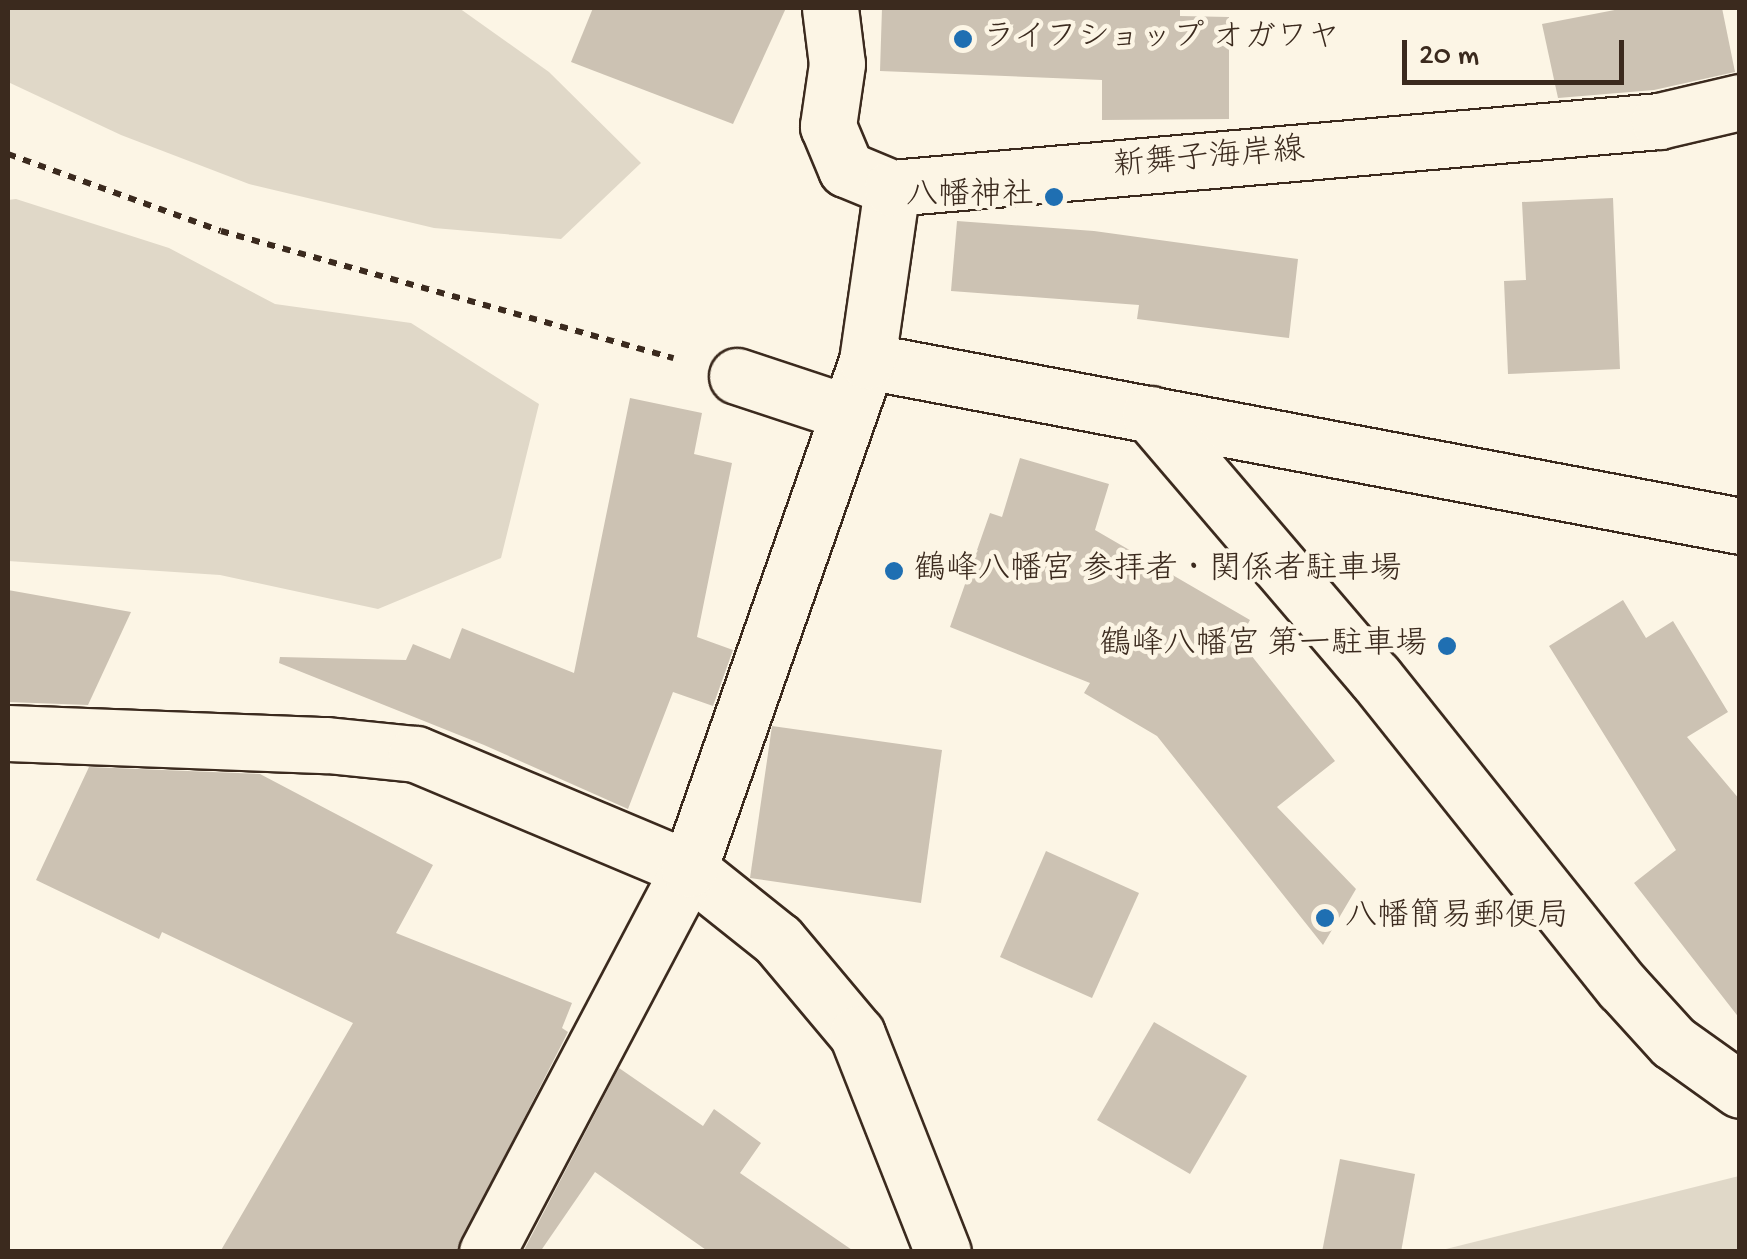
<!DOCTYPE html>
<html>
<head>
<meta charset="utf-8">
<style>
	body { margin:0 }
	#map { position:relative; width:1747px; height:1259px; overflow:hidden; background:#fcf5e5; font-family:"Gochi Hand","Klee One",sans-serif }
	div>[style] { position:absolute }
	.green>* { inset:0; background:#e0d8c8 }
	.building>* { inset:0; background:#ccc2b3 }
	.path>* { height:6px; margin-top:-3px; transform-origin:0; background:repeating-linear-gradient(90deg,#3b2a1e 0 8px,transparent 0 16px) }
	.roads { filter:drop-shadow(2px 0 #3b2a1e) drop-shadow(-2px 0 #3b2a1e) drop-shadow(0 2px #3b2a1e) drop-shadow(0 -2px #3b2a1e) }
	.street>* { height:55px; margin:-27.5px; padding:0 27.5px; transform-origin:27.5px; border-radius:27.5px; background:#fcf5e5 }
	.secondary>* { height:55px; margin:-27.5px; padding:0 27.5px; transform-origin:27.5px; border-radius:27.5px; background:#fcf5e5 }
	.dots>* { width:28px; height:28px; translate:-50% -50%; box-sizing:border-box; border:5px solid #fcf5e5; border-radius:50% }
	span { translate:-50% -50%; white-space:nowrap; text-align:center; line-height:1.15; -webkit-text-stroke:9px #fcf5e5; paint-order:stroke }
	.poi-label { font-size:32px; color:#3b2a1e }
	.left { translate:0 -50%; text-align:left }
	.right { translate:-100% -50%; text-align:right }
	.street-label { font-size:32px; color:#3b2a1e }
	.frame { position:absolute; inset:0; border:10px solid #3b2a1e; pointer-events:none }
	.scale { position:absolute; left:1402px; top:40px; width:222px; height:45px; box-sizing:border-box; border:5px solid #3b2a1e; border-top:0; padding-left:12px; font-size:30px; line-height:35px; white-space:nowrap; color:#3b2a1e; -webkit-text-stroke:8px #fcf5e5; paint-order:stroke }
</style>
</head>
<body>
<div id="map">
	<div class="green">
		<i style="clip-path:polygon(8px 8px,459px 8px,549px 72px,641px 163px,561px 239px,434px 228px,249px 184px,121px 135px,8px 82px)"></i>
		<i style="clip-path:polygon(16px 199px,169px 248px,275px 304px,411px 323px,539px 404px,501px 558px,378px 609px,220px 575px,8px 561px,8px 200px)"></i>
		<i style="clip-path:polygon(1739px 1176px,1739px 1251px,1440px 1251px,1442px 1250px)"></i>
	</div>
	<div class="building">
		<i style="clip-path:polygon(593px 8px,786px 8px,733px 124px,571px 62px)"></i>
		<i style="clip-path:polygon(882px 8px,1180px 8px,1180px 16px,1229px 17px,1229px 119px,1102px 120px,1102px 80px,880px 71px)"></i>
		<i style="clip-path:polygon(1625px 8px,1722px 8px,1735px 72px,1654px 90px,1558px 98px,1542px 24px)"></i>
		<i style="clip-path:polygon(1613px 198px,1620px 369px,1508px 374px,1504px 281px,1526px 280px,1522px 202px)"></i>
		<i style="clip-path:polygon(957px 221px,1094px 231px,1298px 259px,1289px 338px,1137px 319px,1139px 305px,951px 291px)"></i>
		<i style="clip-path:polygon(630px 398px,702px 413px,694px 454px,732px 463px,697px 637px,733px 650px,713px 706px,673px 692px,628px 809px,484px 745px,279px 663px,280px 657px,406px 660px,413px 644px,450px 659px,462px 628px,574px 673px)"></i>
		<i style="clip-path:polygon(1020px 458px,1109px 484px,1095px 530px,1250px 620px,1239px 640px,1335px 761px,1277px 807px,1356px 889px,1323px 945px,1157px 736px,1084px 693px,1090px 683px,950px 627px,990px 513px,1002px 517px)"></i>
		<i style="clip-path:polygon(8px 590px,131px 612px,88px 705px,8px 702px)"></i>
		<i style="clip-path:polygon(1623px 600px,1646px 638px,1673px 621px,1728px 712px,1687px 737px,1740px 800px,1740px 1019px,1634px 883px,1676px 850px,1549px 646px)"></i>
		<i style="clip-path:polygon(772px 726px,942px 750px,921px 903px,750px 878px)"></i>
		<i style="clip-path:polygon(89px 767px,260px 774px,433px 865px,396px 933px,572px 1003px,562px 1028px,568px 1032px,456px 1252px,220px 1252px,353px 1023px,162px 932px,159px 939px,36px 880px)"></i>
		<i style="clip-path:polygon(1046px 851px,1139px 893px,1092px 998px,1000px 957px)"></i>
		<i style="clip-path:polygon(1154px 1022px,1247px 1076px,1190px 1174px,1097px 1120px)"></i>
		<i style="clip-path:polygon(619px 1068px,703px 1126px,714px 1109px,761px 1143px,740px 1173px,855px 1252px,709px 1252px,595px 1172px,540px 1252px,523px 1252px)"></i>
		<i style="clip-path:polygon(1340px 1159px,1415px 1174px,1401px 1252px,1322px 1252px)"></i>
	</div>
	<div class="path">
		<i style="left:8px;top:154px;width:226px;rotate:19.9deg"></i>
		<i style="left:221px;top:231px;width:470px;rotate:15.7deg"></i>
	</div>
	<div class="roads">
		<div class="street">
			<i style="left:867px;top:361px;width:888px;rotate:10.7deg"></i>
			<i style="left:737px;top:376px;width:115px;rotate:18.3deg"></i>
			<i style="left:1150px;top:414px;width:346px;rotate:49.5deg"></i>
			<i style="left:1375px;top:677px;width:396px;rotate:51.4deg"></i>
			<i style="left:1622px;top:986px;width:76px;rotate:47.7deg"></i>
			<i style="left:1673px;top:1042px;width:82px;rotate:35.6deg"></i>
			<i style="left:8px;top:733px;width:319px;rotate:2.2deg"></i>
			<i style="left:327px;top:745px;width:89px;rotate:5.8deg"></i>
			<i style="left:416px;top:754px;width:296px;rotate:22.8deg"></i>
			<i style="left:689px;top:869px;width:114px;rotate:38.6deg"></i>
			<i style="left:778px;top:940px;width:123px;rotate:50deg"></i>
			<i style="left:857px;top:1034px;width:234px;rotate:68.5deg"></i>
			<i style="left:487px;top:1252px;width:433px;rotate:-62.2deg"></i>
			<i style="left:689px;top:869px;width:538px;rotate:-70.69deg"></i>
			<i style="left:867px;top:361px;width:175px;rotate:-81.8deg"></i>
		</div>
		<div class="secondary">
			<i style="left:830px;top:8px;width:56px;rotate:82.9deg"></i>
			<i style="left:837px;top:64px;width:63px;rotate:98.3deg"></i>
			<i style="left:828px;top:126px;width:47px;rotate:67.3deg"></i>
			<i style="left:846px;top:169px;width:50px;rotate:22.4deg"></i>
			<i style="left:892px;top:188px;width:770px;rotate:-4.99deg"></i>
			<i style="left:1659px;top:121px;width:83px;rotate:-13.2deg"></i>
		</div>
	</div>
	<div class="dots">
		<i style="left:963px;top:39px;background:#1f6fb2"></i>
		<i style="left:1054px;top:197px;background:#1f6fb2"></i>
		<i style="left:894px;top:571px;background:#1f6fb2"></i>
		<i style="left:1447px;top:646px;background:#1f6fb2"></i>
		<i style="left:1325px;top:918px;background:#1f6fb2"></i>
	</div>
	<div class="poi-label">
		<span class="left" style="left:983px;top:39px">ライフショップ オガワヤ</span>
		<span class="right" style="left:1034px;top:197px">八幡神社</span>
		<span class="left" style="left:914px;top:571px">鶴峰八幡宮 参拝者・関係者駐車場</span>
		<span class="right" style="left:1427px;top:646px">鶴峰八幡宮 第一駐車場</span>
		<span class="left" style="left:1345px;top:918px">八幡簡易郵便局</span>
	</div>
	<div class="street-label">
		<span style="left:1209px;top:160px;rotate:-5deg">新舞子海岸線</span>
	</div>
	<div class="frame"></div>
	<div class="scale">20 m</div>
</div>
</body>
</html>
